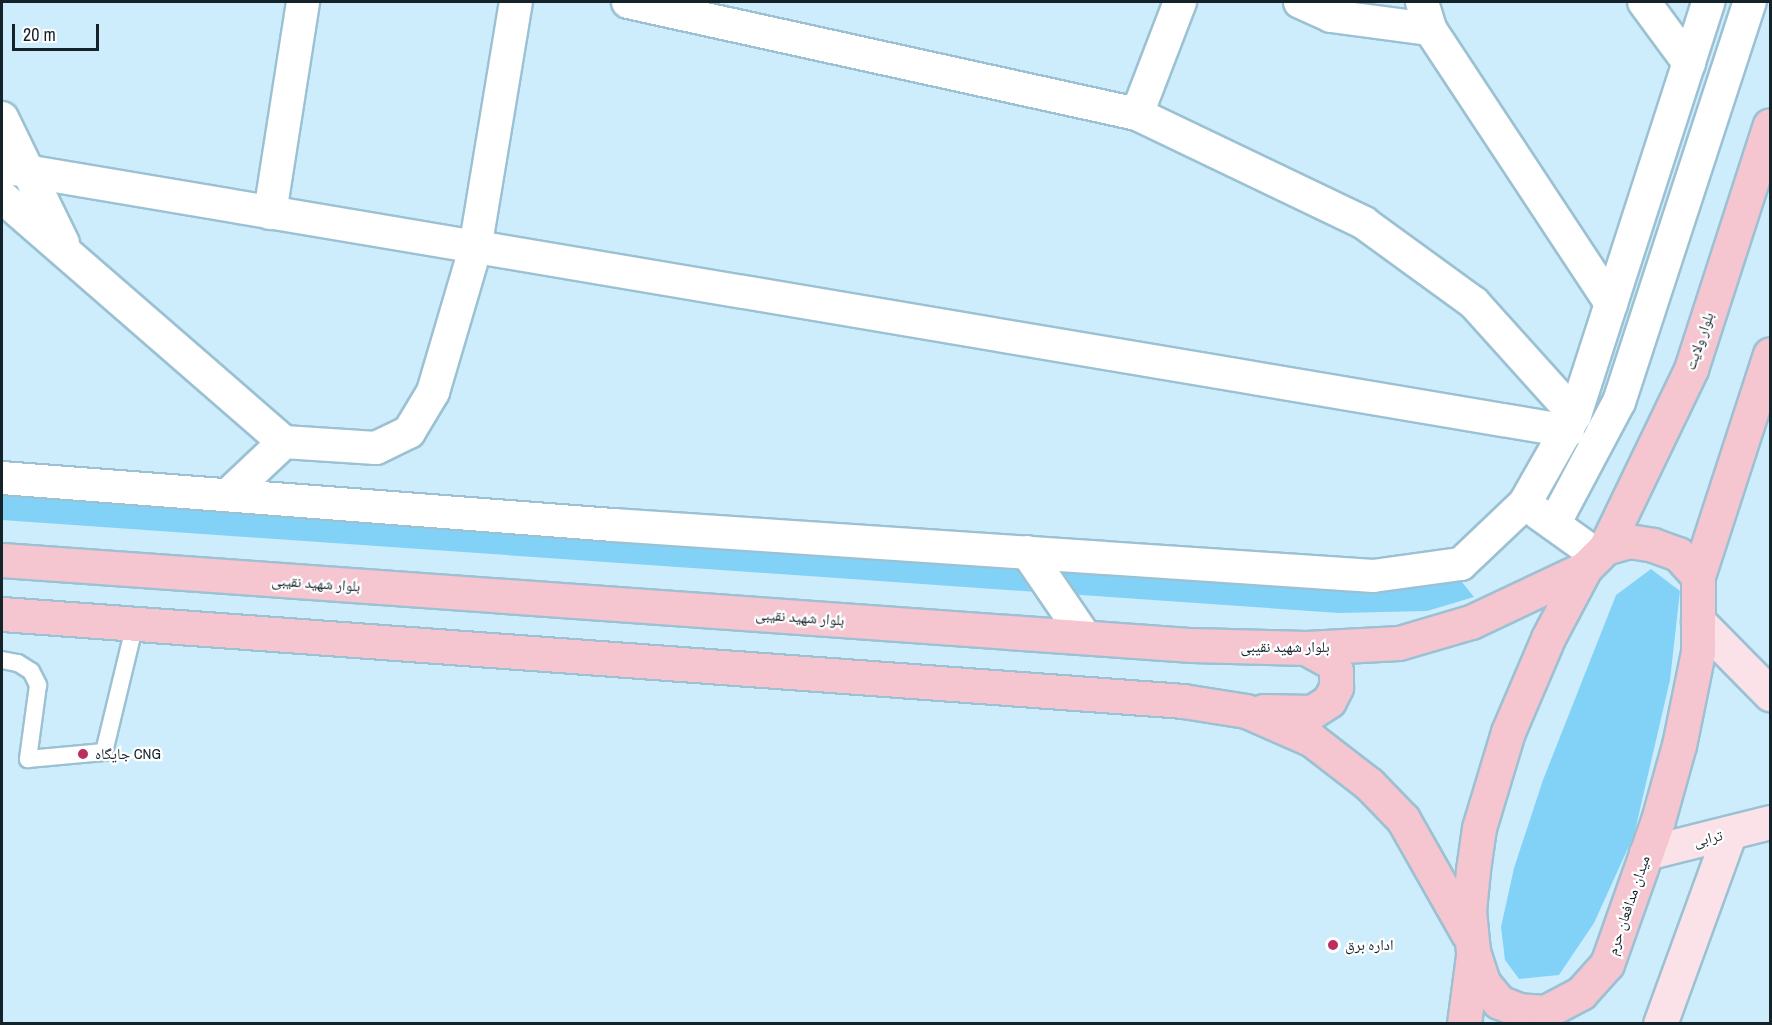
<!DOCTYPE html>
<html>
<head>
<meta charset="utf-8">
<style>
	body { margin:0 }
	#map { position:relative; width:1772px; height:1025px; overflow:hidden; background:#ceedfc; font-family:"Archivo Narrow","Noto Naskh Arabic",sans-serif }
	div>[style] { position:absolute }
	.green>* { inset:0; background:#82d2f8 }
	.roads { filter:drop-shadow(2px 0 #9bc1d3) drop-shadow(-2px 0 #9bc1d3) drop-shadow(0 2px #9bc1d3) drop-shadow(0 -2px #9bc1d3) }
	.lane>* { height:16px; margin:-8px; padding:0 8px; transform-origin:8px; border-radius:8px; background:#fff }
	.street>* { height:32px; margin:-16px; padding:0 16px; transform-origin:16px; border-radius:16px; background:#fff }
	.secondary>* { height:33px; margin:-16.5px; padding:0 16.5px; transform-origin:16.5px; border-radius:16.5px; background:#fae2e8 }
	.primary>* { height:33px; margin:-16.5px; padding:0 16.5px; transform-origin:16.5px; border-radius:16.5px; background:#f5c5d0 }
	.dots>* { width:16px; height:16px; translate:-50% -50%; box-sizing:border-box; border:3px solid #fff; border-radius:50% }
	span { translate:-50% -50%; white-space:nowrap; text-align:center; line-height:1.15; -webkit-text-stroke:4.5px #fff; paint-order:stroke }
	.street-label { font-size:15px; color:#14222a }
	.poi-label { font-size:15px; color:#14222a }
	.left { translate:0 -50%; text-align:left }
	.frame { position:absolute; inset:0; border:3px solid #14222a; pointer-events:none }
	.scale { position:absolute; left:12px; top:24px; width:87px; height:27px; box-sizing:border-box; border:3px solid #14222a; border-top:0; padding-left:8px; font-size:18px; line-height:21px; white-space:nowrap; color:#14222a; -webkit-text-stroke:4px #fff; paint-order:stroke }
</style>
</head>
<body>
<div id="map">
	<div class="green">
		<i style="clip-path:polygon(2px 484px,1462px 582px,1474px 597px,1427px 611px,1339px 613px,2px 520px)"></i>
		<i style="clip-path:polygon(1651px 569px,1680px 591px,1670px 680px,1634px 835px,1594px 923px,1559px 975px,1519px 979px,1505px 960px,1501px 927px,1514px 868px,1543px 780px,1616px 595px)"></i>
	</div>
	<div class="roads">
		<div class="lane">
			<i style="left:2px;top:660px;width:16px;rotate:11deg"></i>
			<i style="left:18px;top:663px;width:15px;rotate:32deg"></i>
			<i style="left:31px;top:671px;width:16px;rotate:63deg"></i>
			<i style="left:38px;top:685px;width:75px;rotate:97.7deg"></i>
			<i style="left:28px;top:759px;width:76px;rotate:-5.3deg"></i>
			<i style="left:104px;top:752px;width:132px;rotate:-76.4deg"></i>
		</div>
		<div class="street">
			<i style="left:628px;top:2px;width:521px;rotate:12.41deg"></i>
			<i style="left:1137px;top:114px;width:252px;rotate:25.6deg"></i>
			<i style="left:1364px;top:223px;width:136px;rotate:36deg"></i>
			<i style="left:1474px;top:303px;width:151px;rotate:48deg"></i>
			<i style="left:1300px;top:2px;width:34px;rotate:24deg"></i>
			<i style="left:1331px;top:16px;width:100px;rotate:7.5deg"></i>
			<i style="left:1422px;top:2px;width:28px;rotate:73deg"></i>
			<i style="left:1430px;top:29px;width:329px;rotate:56.6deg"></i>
			<i style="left:1644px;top:2px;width:76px;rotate:53.6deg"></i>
			<i style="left:1137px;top:114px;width:120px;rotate:-69deg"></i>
			<i style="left:2px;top:118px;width:139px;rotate:64deg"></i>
			<i style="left:2px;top:167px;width:1588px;rotate:9.57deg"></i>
			<i style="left:2px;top:197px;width:374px;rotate:41deg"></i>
			<i style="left:284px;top:442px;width:92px;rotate:3.7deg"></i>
			<i style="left:376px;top:448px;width:37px;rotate:-26deg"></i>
			<i style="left:409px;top:432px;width:47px;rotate:-59deg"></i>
			<i style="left:433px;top:392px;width:149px;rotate:-73.6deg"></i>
			<i style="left:475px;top:249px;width:250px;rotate:-80.6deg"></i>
			<i style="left:270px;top:213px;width:214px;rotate:-81.1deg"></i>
			<i style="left:2px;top:478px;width:613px;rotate:4.4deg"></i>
			<i style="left:613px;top:525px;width:762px;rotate:3.84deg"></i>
			<i style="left:1373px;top:576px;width:89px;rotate:-7.8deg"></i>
			<i style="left:1461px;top:564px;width:88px;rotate:-43.6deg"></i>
			<i style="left:1525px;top:503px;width:101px;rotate:-60.4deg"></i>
			<i style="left:1575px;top:415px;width:434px;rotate:-72.1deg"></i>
			<i style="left:228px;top:495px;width:77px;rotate:-43.4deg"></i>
			<i style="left:1538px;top:513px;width:74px;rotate:35.6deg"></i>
			<i style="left:1554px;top:524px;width:138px;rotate:-62deg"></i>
			<i style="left:1619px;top:402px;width:421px;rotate:-71.9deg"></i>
			<i style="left:1027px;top:552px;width:103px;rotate:55.7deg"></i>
		</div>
		<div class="secondary">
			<i style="left:1698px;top:621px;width:103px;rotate:45.4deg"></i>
			<i style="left:1646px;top:853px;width:128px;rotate:-14deg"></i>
			<i style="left:1660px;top:1024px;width:204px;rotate:-70deg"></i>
		</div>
		<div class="primary">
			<i style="left:1605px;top:548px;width:199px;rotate:-64.3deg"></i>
			<i style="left:1691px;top:369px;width:256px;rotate:-72.1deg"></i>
			<i style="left:2px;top:560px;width:1193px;rotate:4.09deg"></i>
			<i style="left:1192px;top:645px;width:114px;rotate:1.5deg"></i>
			<i style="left:1306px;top:648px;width:93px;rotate:-3.1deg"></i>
			<i style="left:1399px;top:643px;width:75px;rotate:-16.3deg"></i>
			<i style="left:1471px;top:622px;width:126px;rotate:-25.3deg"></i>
			<i style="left:1585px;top:568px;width:28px;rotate:-45deg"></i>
			<i style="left:1605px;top:548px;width:25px;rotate:-16deg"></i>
			<i style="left:1629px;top:541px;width:24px;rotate:9deg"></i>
			<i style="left:1653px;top:545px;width:27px;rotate:20deg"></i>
			<i style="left:1678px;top:554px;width:30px;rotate:48deg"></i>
			<i style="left:1698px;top:576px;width:76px;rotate:90deg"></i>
			<i style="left:1698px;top:652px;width:95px;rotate:101.5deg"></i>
			<i style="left:1679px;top:745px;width:78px;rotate:105.6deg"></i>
			<i style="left:1658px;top:820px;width:153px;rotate:109.5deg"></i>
			<i style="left:1607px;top:964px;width:39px;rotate:132deg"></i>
			<i style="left:1581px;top:993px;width:40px;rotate:152deg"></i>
			<i style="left:1546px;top:1012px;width:27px;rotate:-176deg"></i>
			<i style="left:1519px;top:1010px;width:22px;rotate:-158deg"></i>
			<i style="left:1499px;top:1002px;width:26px;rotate:-129deg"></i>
			<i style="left:1483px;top:982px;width:33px;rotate:-108deg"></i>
			<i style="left:1473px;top:951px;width:40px;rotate:-95.7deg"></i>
			<i style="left:1469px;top:911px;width:41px;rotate:-84.4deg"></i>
			<i style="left:1473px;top:870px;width:42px;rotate:-81.9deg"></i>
			<i style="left:1479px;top:828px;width:100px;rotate:-73.2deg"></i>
			<i style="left:1508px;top:732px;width:102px;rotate:-66.9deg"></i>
			<i style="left:1548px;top:638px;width:79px;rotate:-62.1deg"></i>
			<i style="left:1698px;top:576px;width:233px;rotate:-72deg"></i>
			<i style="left:2px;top:614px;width:1184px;rotate:4.21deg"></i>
			<i style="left:1183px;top:701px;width:64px;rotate:9deg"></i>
			<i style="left:1246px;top:711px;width:72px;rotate:23.7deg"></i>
			<i style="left:1312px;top:740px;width:72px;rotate:37.7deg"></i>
			<i style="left:1369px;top:784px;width:49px;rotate:45.8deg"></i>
			<i style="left:1403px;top:819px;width:132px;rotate:60.5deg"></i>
			<i style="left:1263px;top:711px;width:49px;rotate:1.2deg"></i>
			<i style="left:1312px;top:712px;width:20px;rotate:-33deg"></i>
			<i style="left:1329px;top:701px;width:16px;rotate:-63deg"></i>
			<i style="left:1336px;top:687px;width:16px;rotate:-90deg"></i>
			<i style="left:1336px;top:671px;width:9px;rotate:-111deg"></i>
			<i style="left:1333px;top:663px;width:31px;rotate:-151deg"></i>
			<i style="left:1464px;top:1024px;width:69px;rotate:-82.5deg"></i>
		</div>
	</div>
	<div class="dots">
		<i style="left:83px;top:754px;background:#bc2e60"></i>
		<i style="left:1333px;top:945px;background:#bc2e60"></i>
	</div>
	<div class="street-label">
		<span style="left:1699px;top:341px;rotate:-71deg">بلوار ولایت</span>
		<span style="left:316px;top:583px;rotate:4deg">بلوار شهید نقیبی</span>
		<span style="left:800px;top:617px;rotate:4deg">بلوار شهید نقیبی</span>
		<span style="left:1285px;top:647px">بلوار شهید نقیبی</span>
		<span style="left:1708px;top:838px;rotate:-14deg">ترابی</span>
		<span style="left:1628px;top:905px;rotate:-71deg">میدان مدافعان حرم</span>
	</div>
	<div class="poi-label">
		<span class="left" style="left:95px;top:754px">جایگاه CNG</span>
		<span class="left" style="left:1345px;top:945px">اداره برق</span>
	</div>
	<div class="frame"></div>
	<div class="scale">20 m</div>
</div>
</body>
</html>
